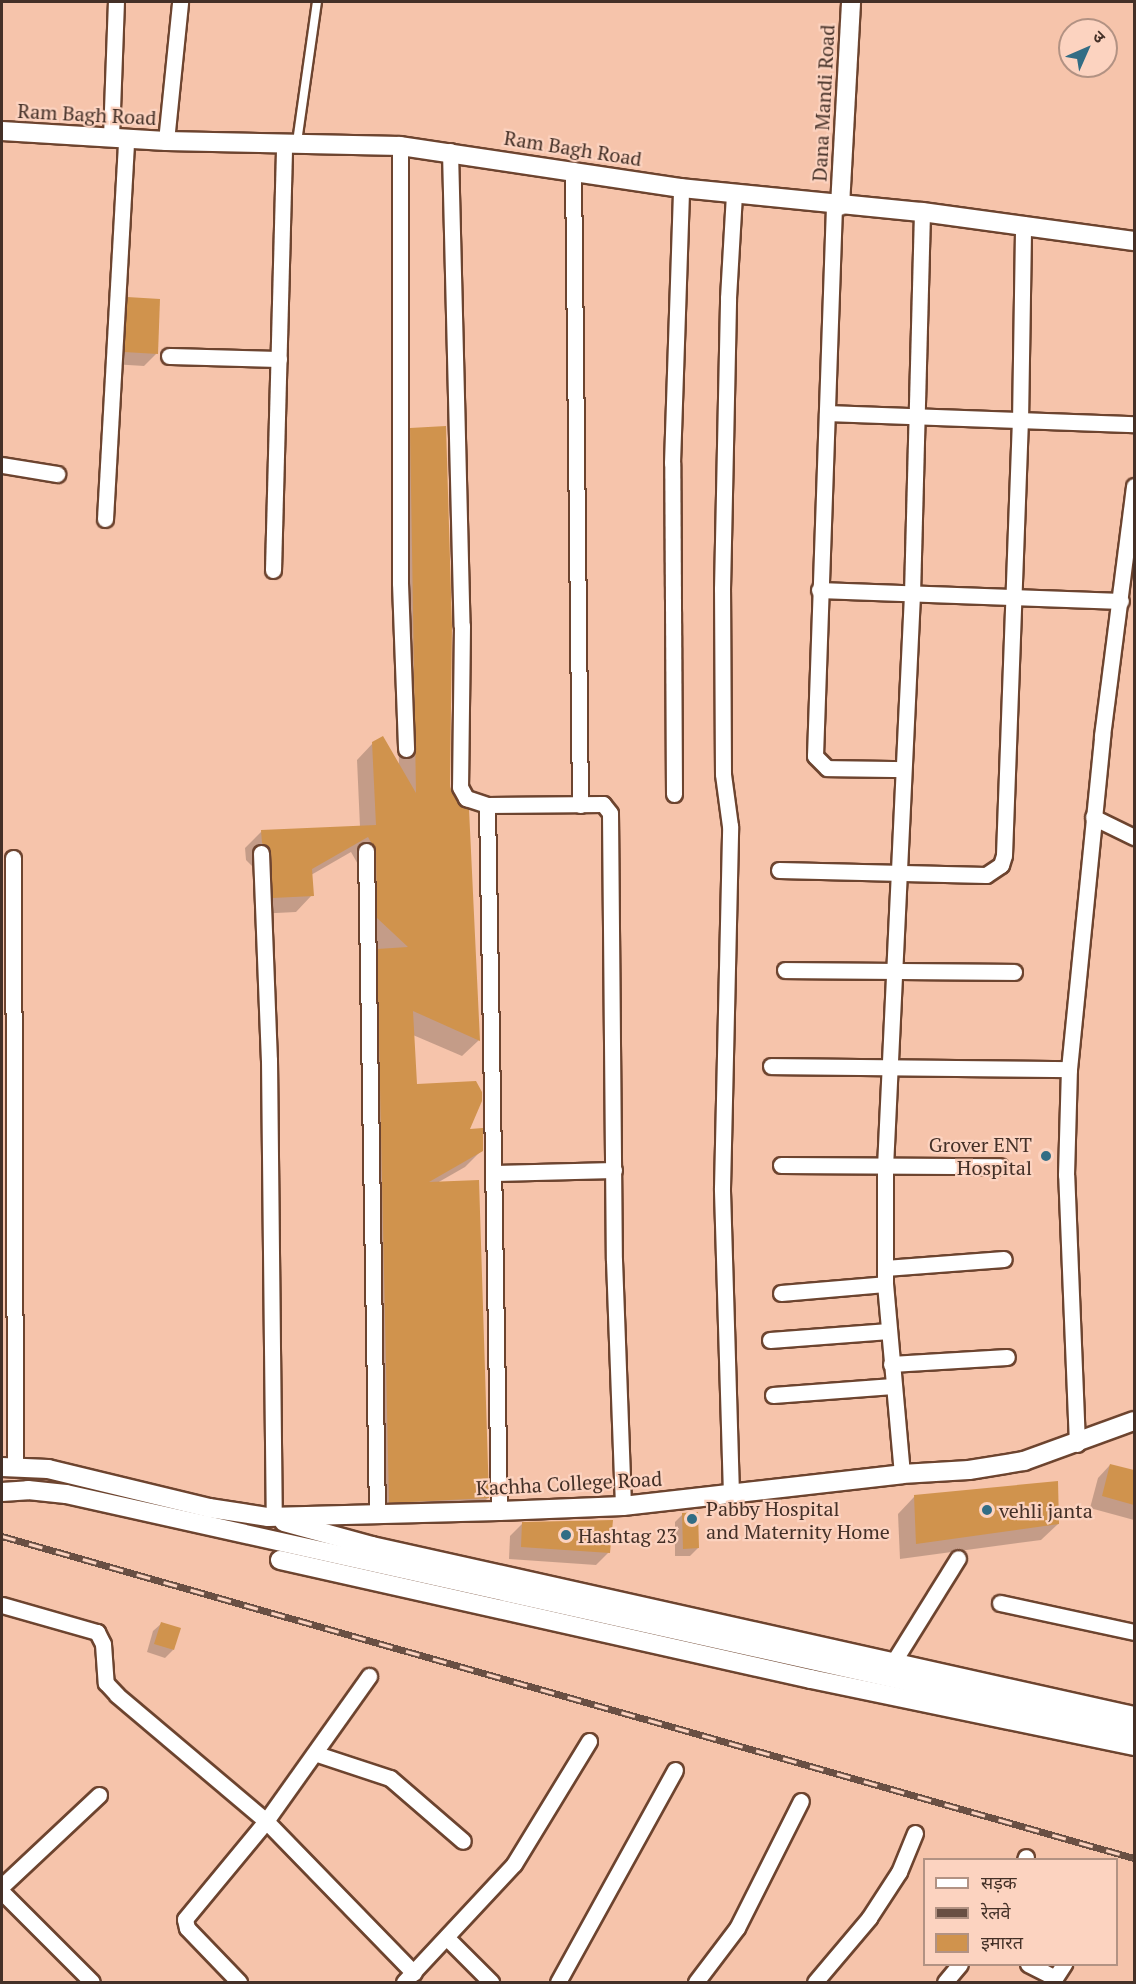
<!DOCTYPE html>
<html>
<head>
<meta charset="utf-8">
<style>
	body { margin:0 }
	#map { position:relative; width:1136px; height:1984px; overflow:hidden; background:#f6c4ab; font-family:"PT Serif","Noto Sans Devanagari",serif }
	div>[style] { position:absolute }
	.shadow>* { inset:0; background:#0003 }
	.building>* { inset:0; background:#d0934d }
	.roads { filter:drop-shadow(2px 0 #6d442f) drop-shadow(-2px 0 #6d442f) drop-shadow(0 2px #6d442f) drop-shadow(0 -2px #6d442f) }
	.service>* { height:8px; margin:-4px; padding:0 4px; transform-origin:4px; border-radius:4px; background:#fff }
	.minor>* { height:15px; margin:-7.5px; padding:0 7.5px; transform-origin:7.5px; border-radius:7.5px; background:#fff }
	.tertiary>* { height:18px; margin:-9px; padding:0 9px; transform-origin:9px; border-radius:9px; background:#fff }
	.rail>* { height:7px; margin-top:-3.5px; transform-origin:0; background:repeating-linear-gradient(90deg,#fcd3c0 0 14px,#694f43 0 28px); box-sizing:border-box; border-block:2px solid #694f43 }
	.dots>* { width:16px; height:16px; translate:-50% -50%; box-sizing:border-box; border:3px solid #fcd3c0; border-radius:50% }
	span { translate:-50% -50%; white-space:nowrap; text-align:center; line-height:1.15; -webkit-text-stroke:4.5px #fcd3c0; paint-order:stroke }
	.street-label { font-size:20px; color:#443027 }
	.poi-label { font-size:20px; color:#443027 }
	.right { translate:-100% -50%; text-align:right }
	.left { translate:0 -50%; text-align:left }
	.frame { position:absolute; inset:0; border:3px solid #443027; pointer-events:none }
	.legend { position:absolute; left:923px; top:1858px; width:195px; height:108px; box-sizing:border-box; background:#fcd3c0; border:2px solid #b29283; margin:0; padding:8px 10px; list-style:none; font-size:18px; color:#443027 }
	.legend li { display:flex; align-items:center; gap:12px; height:30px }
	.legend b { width:30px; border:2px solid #b29283 }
	.north { position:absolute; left:1058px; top:18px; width:60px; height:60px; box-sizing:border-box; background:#fcd3c0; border:2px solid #b29283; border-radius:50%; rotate:45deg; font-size:16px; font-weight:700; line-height:24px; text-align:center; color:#443027 }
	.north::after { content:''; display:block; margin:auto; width:21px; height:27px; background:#326d85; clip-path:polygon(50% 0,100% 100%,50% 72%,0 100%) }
</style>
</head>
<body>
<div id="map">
	<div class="shadow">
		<i style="clip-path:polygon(128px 299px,156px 354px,144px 366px,112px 364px,115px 311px)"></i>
		<i style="clip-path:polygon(410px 429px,479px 1040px,462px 1056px,413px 1035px,416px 1085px,468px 1131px,482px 1150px,465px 1167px,437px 1183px,488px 1498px,471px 1514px,373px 1518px,361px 967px,377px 951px,361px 935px,360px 868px,351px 852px,311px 875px,312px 895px,296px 912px,256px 914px,255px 869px,246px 860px,245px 848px,262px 831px,360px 827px,357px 760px,373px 743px,399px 767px,394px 446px)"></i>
		<i style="clip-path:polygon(1110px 1465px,1134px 1472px,1134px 1520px,1090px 1508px,1098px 1478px)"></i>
		<i style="clip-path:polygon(914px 1497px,1058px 1524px,1041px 1540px,900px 1559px,898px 1514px)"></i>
		<i style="clip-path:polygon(683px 1514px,698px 1548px,690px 1556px,675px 1556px,675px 1522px)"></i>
		<i style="clip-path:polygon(522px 1524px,609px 1552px,596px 1565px,509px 1559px,510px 1536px)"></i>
		<i style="clip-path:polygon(162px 1623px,173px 1650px,165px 1658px,147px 1652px,153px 1631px)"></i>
	</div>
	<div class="building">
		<i style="clip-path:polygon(127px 297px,160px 299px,158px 354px,124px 352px)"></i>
		<i style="clip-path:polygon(446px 426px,452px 626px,450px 787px,458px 803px,469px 809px,480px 1041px,413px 1011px,417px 1084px,476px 1081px,482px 1092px,482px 1101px,470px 1129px,483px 1128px,483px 1151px,429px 1182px,479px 1180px,489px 1498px,389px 1503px,377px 949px,408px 947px,377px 918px,376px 851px,368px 837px,312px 869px,314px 896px,272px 898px,271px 853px,262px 843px,261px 830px,376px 825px,372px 742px,383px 736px,416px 793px,410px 428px)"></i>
		<i style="clip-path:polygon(1110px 1464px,1134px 1470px,1134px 1505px,1102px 1496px)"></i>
		<i style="clip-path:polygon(1058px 1481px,1059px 1524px,916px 1544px,914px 1495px)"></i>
		<i style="clip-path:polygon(698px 1512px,699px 1548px,683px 1549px,682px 1513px)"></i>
		<i style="clip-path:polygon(613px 1520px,610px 1553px,521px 1547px,522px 1522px)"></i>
		<i style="clip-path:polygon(161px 1622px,181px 1628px,174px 1650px,154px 1644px)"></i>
	</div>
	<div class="roads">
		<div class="service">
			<i style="left:297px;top:142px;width:141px;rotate:-81.9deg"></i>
		</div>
		<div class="minor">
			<i style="left:111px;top:137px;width:135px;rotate:-87.9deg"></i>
			<i style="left:166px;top:141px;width:140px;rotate:-84.2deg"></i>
			<i style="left:400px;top:146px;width:437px;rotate:90deg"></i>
			<i style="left:400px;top:583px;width:166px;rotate:87.9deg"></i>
			<i style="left:450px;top:151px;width:475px;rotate:88.6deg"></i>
			<i style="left:462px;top:626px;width:161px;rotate:90.7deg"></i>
			<i style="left:460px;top:787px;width:13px;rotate:61deg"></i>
			<i style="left:466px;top:798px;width:22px;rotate:18deg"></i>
			<i style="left:487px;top:805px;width:116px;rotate:-0.5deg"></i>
			<i style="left:603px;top:804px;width:11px;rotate:52deg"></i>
			<i style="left:610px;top:813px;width:447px;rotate:89.5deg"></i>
			<i style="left:614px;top:1260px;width:246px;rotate:87.9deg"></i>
			<i style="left:573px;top:170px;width:635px;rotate:89.37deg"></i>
			<i style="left:834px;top:206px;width:550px;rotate:91.98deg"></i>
			<i style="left:815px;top:756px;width:17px;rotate:45deg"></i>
			<i style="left:827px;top:768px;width:76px;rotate:0.8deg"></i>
			<i style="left:169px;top:356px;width:110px;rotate:1.6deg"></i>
			<i style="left:827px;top:413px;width:307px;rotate:2.1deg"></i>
			<i style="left:2px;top:465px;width:56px;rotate:9.3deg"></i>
			<i style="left:105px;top:519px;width:382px;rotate:-86.8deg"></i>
			<i style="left:273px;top:570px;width:428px;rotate:-88.5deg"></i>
			<i style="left:819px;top:590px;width:302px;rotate:2.1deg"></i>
			<i style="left:674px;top:794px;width:331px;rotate:-90.3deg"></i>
			<i style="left:672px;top:463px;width:275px;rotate:-88.1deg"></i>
			<i style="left:487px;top:805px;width:706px;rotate:89.03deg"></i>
			<i style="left:1093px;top:817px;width:46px;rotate:26deg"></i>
			<i style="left:366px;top:851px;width:661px;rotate:89.05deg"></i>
			<i style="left:261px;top:853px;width:207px;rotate:87.8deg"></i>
			<i style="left:269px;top:1060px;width:457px;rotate:89.4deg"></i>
			<i style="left:13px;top:858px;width:607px;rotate:89.81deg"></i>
			<i style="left:779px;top:870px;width:207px;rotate:1.4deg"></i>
			<i style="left:986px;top:875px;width:18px;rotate:-34deg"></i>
			<i style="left:1001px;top:865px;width:10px;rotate:-73deg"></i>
			<i style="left:1004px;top:855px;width:433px;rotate:-87.9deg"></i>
			<i style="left:1020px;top:422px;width:198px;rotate:-89.1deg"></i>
			<i style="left:785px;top:970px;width:229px;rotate:0.5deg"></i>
			<i style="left:771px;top:1066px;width:298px;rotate:0.6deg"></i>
			<i style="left:781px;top:1165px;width:219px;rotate:0.3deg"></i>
			<i style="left:495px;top:1173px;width:119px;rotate:-1.4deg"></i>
			<i style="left:885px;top:1268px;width:119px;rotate:-4.3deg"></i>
			<i style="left:781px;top:1293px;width:104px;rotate:-4.9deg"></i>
			<i style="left:770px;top:1340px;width:119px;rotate:-4.3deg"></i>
			<i style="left:891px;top:1364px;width:116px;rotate:-3.5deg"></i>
			<i style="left:773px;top:1395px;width:120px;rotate:-4.3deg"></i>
			<i style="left:1077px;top:1444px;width:269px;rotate:-92.3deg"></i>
			<i style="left:1066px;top:1175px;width:106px;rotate:-88.4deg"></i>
			<i style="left:1069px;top:1069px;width:335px;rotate:-84.3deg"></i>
			<i style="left:1102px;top:736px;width:252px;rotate:-82.7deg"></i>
			<i style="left:902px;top:1474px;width:191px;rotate:-95.1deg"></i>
			<i style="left:885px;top:1284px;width:117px;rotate:-90deg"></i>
			<i style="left:885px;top:1167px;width:574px;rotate:-87.3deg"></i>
			<i style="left:912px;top:594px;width:382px;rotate:-88.5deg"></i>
			<i style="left:731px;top:1494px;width:306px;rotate:-91.7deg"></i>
			<i style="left:722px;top:1188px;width:362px;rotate:-88.7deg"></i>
			<i style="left:730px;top:826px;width:52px;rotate:-97.7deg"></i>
			<i style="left:723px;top:774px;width:185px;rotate:-90.3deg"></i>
			<i style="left:722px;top:589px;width:291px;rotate:-88.8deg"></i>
			<i style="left:728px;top:298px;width:104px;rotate:-86.7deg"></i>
			<i style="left:1000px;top:1603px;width:137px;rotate:12.2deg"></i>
			<i style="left:2px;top:1605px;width:99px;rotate:15.9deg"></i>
			<i style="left:97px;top:1632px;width:13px;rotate:63deg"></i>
			<i style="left:103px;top:1644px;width:39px;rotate:86deg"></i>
			<i style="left:106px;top:1683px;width:16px;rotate:47deg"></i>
			<i style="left:117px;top:1695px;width:195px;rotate:40.2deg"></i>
			<i style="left:266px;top:1821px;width:212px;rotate:45.8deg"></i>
			<i style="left:894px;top:1661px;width:121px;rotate:-58.1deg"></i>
			<i style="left:317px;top:1754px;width:77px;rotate:18.2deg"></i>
			<i style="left:390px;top:1778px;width:96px;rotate:40.8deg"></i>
			<i style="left:1025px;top:1860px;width:3px;rotate:-72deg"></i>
			<i style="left:2px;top:1886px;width:133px;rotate:-43.2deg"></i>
			<i style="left:2px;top:1892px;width:127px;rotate:45deg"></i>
			<i style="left:448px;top:1939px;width:61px;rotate:45deg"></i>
			<i style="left:1028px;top:1964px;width:30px;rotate:27deg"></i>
			<i style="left:1055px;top:1978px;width:17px;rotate:-57deg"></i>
			<i style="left:239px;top:1982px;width:75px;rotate:-133.9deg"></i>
			<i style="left:187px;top:1928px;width:9px;rotate:-103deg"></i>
			<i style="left:185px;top:1919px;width:127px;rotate:-50.4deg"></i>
			<i style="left:266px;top:1821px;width:178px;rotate:-54.6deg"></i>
			<i style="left:404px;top:1982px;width:161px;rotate:-47deg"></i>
			<i style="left:514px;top:1864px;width:144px;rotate:-58.6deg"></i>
			<i style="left:558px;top:1982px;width:242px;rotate:-61.1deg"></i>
			<i style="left:696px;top:1982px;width:68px;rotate:-52.8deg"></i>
			<i style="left:737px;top:1928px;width:142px;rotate:-63.3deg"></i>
			<i style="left:815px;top:1982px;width:84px;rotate:-49.8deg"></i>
			<i style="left:869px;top:1918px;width:55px;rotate:-56.9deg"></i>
			<i style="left:899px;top:1872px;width:42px;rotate:-67.7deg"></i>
			<i style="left:945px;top:1982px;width:23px;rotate:-50deg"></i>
		</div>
		<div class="tertiary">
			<i style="left:2px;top:131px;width:164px;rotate:3.5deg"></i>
			<i style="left:166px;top:141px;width:234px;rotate:1.2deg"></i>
			<i style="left:400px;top:146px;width:284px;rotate:8.5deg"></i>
			<i style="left:681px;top:188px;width:242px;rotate:5.7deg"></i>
			<i style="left:922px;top:212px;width:214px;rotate:7.8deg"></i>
			<i style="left:840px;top:206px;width:204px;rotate:-86.9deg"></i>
			<i style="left:2px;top:1467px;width:46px;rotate:2.5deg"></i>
			<i style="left:48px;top:1469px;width:166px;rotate:13.6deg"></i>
			<i style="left:209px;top:1508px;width:60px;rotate:8.7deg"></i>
			<i style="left:268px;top:1517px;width:231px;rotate:-1.5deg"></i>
			<i style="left:499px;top:1511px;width:124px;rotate:-2.3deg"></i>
			<i style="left:623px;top:1506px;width:281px;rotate:-6.5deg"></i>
			<i style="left:902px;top:1474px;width:67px;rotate:-3.4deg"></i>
			<i style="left:969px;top:1470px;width:56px;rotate:-9.3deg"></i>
			<i style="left:1024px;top:1461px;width:117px;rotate:-20deg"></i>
			<i style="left:2px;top:1492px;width:26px;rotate:-4deg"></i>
			<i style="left:28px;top:1490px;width:38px;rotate:6deg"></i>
			<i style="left:66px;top:1494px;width:1094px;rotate:12.56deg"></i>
			<i style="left:284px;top:1522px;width:91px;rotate:15.3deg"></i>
			<i style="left:372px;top:1546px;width:781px;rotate:12.58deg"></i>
			<i style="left:280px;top:1560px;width:544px;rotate:12.63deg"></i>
			<i style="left:811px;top:1679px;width:330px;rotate:11.7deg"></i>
		</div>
	</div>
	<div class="rail">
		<i style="left:2px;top:1536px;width:1177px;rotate:15.88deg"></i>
	</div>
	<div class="dots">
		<i style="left:1046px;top:1156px;background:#326d85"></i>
		<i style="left:987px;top:1510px;background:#326d85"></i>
		<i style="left:692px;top:1519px;background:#326d85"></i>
		<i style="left:566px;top:1535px;background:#326d85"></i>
	</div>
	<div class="street-label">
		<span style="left:823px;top:103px;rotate:-87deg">Dana Mandi Road</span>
		<span style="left:87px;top:114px;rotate:3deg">Ram Bagh Road</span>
		<span style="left:573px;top:148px;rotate:9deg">Ram Bagh Road</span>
		<span style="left:569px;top:1483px;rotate:-3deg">Kachha College Road</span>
	</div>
	<div class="poi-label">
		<span class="right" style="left:1032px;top:1156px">Grover ENT<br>Hospital</span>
		<span class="left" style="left:706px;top:1520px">Pabby Hospital<br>and Maternity Home</span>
		<span class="left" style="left:999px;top:1510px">vehli janta</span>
		<span class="left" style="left:578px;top:1535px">Hashtag 23</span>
	</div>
	<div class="frame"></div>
	<ul class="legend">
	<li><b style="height:8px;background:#fff"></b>सड़क</li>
	<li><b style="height:8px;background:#694f43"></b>रेलवे</li>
	<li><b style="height:16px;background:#d0934d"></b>इमारत</li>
	</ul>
	<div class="north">उ</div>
</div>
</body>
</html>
